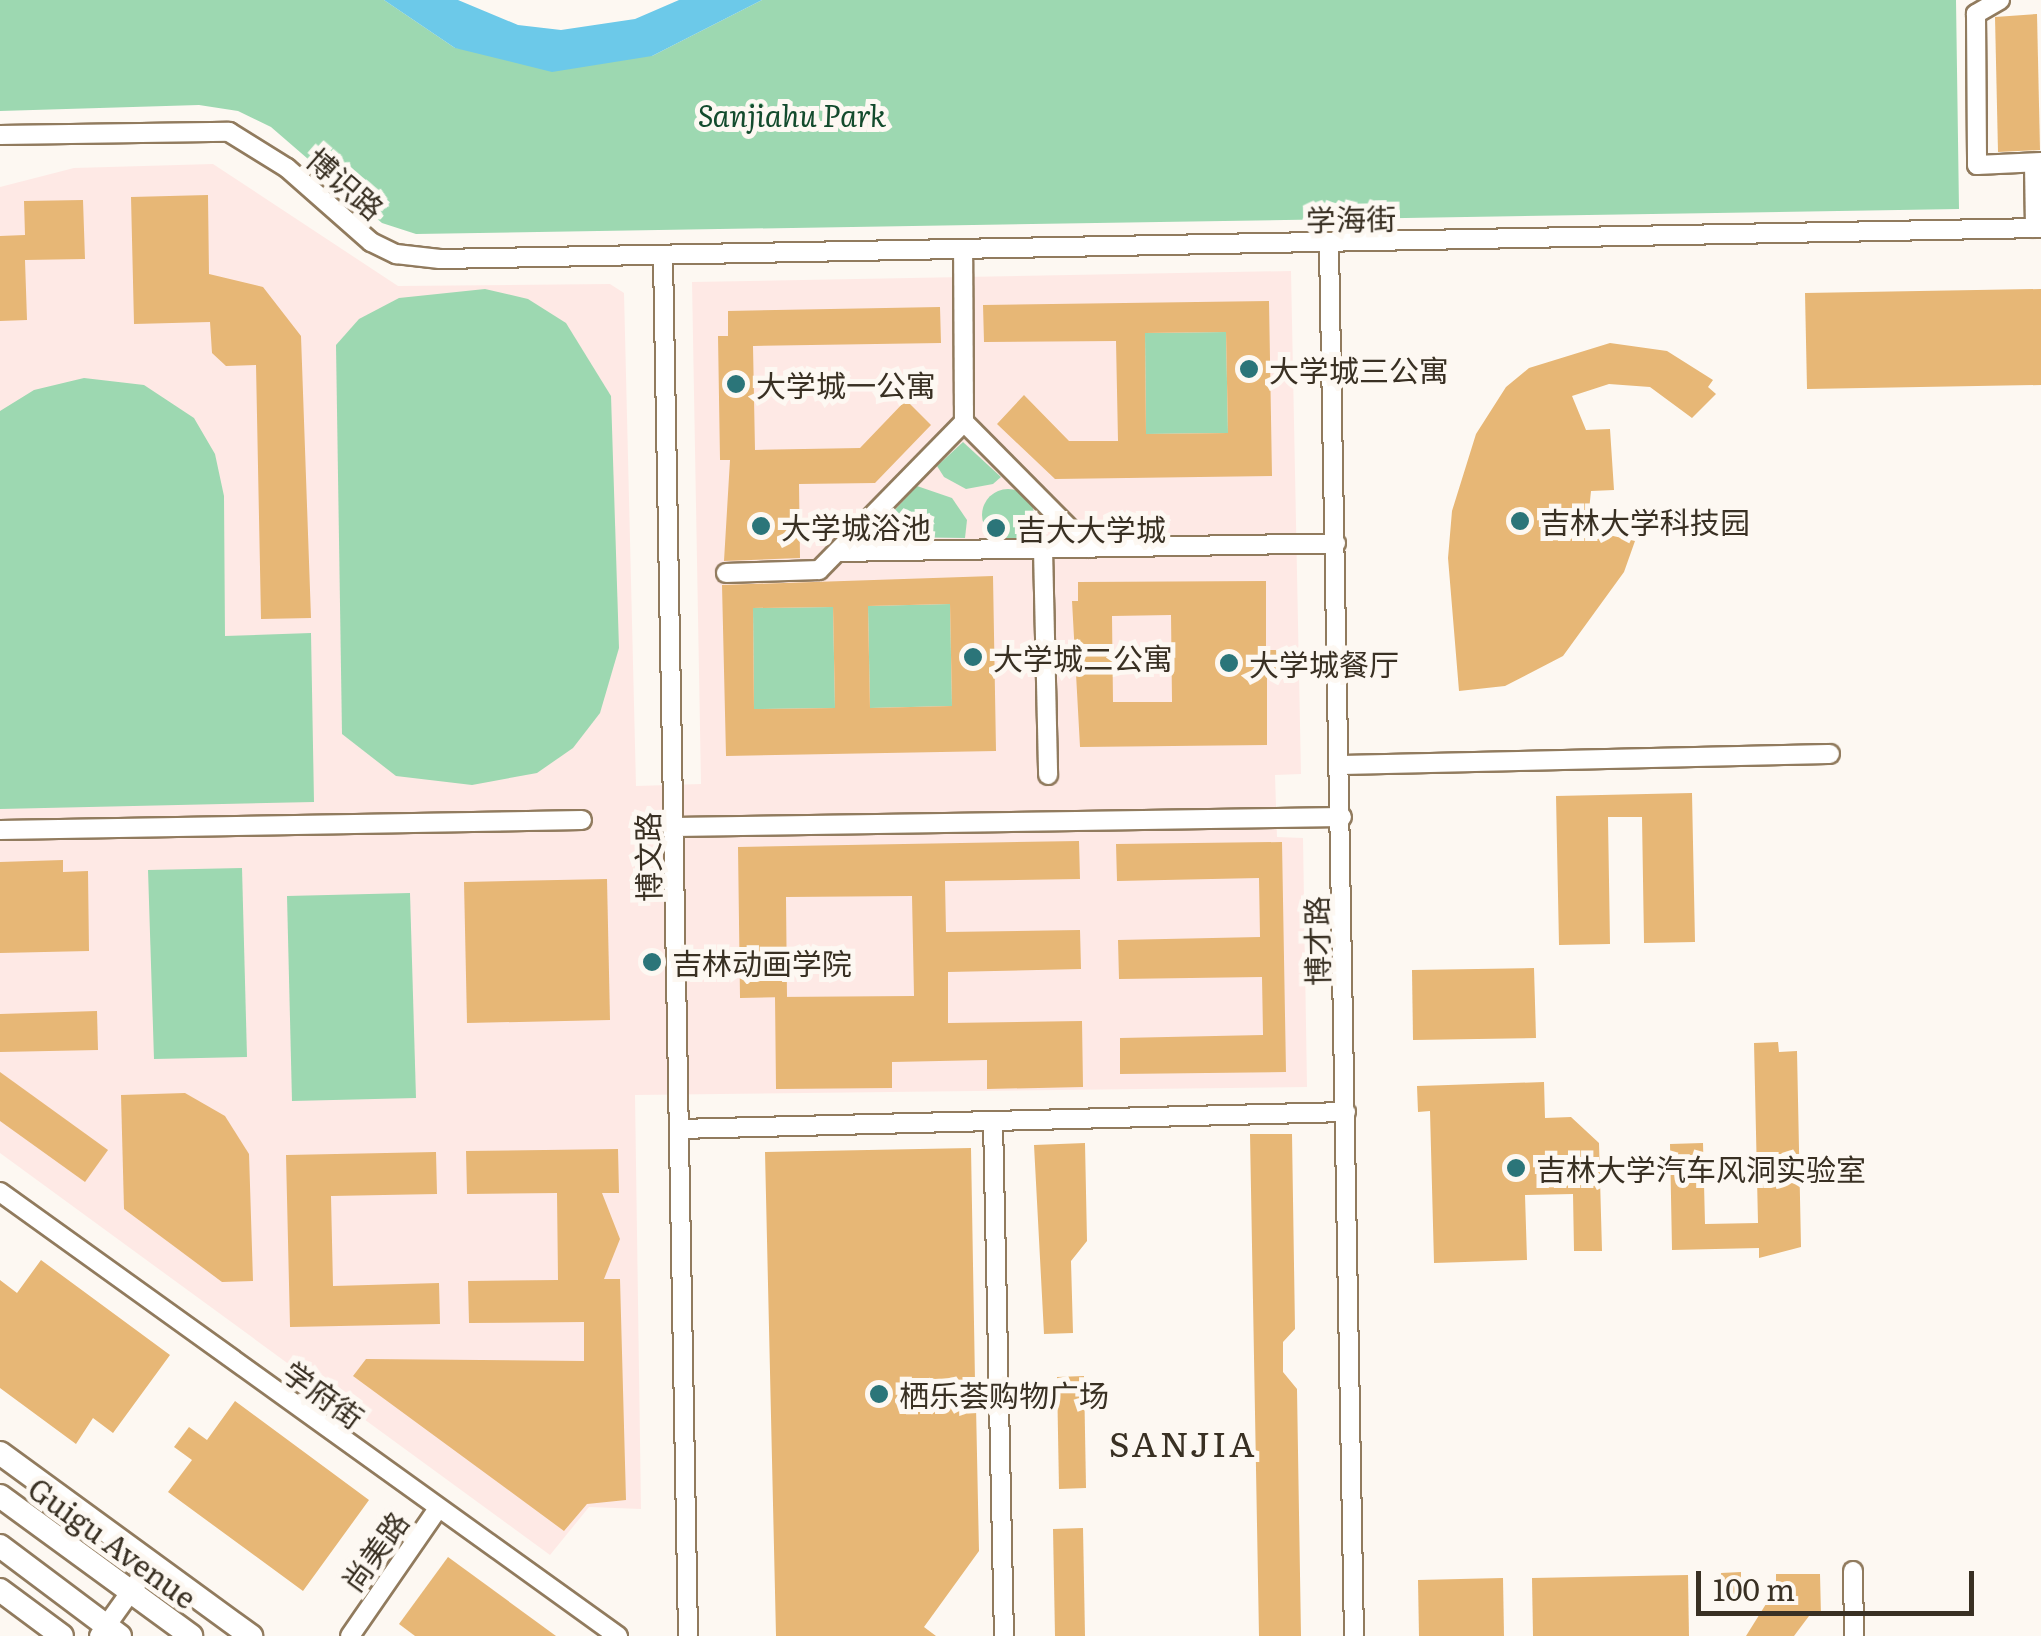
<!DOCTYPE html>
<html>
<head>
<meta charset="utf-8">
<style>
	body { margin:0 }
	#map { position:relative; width:2041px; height:1636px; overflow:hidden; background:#fdf8f2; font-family:Literata,"Noto Sans SC",serif }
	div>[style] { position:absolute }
	.education>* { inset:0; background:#fee9e5 }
	.green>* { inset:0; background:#9dd8b1 }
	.round { border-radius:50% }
	.water>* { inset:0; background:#6cc9e9 }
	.building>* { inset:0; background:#e7b776 }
	.roads { filter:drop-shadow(2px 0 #917b5e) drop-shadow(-2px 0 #917b5e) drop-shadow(0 2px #917b5e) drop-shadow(0 -2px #917b5e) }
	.minor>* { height:18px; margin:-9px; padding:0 9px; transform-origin:9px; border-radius:9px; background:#fff }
	.major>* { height:22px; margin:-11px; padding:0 11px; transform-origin:11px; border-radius:11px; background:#fff }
	.dots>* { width:28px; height:28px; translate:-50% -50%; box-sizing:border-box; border:5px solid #fdf8f2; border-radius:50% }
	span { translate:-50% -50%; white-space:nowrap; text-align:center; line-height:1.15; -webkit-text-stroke:10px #fdf8f2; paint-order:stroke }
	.park-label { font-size:30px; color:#134b2d; font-style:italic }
	.street-label { font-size:30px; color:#393023 }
	.poi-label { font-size:30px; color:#393023 }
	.left { translate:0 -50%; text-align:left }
	.quarter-label { font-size:35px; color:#393023; letter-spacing:2.5px }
	.scale { position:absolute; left:1696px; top:1571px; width:278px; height:45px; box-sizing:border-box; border:5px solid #393023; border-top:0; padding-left:12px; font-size:30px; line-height:35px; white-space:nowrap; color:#393023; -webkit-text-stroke:8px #fdf8f2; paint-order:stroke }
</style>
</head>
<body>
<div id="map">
	<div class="education">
		<i style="clip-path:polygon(213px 164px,398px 286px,610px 284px,624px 293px,636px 786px,701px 784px,692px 282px,1291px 271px,1301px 774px,1275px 775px,1277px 837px,1303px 838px,1307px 1087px,635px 1095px,641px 1509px,589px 1507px,550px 1555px,0 1153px,0 187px,74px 168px)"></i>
	</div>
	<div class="green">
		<i style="clip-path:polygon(0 0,384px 0,455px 48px,652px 56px,762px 0,1956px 0,1959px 209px,416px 234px,382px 223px,271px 127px,238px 111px,199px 105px,0 111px)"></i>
		<i style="clip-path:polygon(485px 289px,528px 299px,566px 323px,611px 396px,619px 648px,600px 713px,573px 748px,537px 773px,472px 785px,396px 776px,342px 734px,336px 345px,359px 319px,399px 298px)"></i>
		<i style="clip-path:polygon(1226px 332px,1228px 433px,1146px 434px,1145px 333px)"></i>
		<i style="clip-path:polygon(84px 378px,144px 385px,194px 418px,215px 454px,224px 496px,225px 636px,311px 633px,314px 802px,0 809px,0 411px,34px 390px)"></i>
		<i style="clip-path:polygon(963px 442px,1001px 477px,993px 484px,966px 489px,944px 477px,937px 466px)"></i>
		<i style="clip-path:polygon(917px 486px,952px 498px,967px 520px,965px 538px,890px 537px,888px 517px)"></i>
		<i class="round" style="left:982px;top:489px;width:52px;height:52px"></i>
		<i style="clip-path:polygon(950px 604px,952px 706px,870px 708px,868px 606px)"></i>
		<i style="clip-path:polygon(833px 607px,835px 708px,754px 709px,753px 608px)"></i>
		<i style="clip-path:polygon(242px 868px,247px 1057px,154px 1059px,148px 870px)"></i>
		<i style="clip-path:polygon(410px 893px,416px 1098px,292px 1101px,287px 896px)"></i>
	</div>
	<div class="water">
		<i style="clip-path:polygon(384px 0,458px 0,518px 25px,561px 30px,635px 19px,679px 0,762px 0,652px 56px,552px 72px,455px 48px)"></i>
	</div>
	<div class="building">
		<i style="clip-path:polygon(2037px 14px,2040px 150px,1998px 152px,1995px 17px)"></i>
		<i style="clip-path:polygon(208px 195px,209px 274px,263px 287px,301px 336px,311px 618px,261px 619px,256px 365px,226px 366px,212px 353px,210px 322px,134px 324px,131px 197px)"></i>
		<i style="clip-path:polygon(83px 200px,85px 259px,25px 260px,27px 320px,0 321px,0 236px,25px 235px,24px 201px)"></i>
		<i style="clip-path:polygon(2041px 289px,2041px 385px,1807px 389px,1805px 293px)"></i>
		<i style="clip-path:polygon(evenodd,1269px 301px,1272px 476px,1055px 479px,997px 424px,1024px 395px,1069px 441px,1118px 441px,1116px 341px,984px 342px,983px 305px,1269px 301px,1226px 332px,1228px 433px,1146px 434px,1145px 333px,1226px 332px)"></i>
		<i style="clip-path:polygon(940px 307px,941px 343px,753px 346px,755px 450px,860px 448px,906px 400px,931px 425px,875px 483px,799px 484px,800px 558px,724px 561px,730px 460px,720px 460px,718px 336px,728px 336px,728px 311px)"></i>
		<i style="clip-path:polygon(1610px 343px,1667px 351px,1713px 380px,1708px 387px,1716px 394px,1692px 418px,1650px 387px,1609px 384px,1572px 396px,1586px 430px,1610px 429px,1614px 490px,1591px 491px,1587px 530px,1635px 541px,1624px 572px,1563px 656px,1505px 686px,1459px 691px,1448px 558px,1452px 511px,1476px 434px,1506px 387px,1529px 368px)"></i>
		<i style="clip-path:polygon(evenodd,993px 576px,996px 751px,726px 756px,722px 585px,993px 576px,950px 604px,952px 706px,870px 708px,868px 606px,950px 604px,993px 576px,833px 607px,835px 708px,754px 709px,753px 608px,833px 607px)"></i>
		<i style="clip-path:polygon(evenodd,1266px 581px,1266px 650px,1288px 650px,1288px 677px,1267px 677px,1267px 745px,1080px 747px,1072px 601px,1078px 601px,1078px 582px,1266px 581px,1171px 615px,1172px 702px,1113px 702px,1112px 616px,1171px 615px)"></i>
		<i style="clip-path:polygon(1692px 793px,1695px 942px,1644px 943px,1642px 817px,1608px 817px,1610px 944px,1559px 945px,1556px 796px)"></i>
		<i style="clip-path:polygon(1079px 841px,1080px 879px,945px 881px,946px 932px,1080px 930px,1081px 969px,948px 972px,948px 1023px,1082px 1021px,1083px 1087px,987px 1089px,987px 1060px,892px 1062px,892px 1088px,776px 1089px,775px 997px,914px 996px,912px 896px,786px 897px,787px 997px,740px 998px,738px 847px)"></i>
		<i style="clip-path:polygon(1282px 842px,1286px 1072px,1120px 1074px,1120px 1038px,1263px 1035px,1262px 977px,1119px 979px,1118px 940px,1260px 937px,1259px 878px,1117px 881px,1116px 844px)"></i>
		<i style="clip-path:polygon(63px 860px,63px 872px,88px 871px,89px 951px,0 953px,0 862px)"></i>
		<i style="clip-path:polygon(607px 879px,610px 1020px,467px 1023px,464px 882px)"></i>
		<i style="clip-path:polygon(1534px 968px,1536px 1038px,1413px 1040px,1412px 970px)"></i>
		<i style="clip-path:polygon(97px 1011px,98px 1050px,0 1052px,0 1014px)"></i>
		<i style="clip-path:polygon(1778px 1042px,1779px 1052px,1797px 1051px,1801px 1247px,1759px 1258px,1759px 1248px,1672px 1250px,1670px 1144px,1703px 1143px,1705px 1224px,1758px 1223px,1754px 1043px)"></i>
		<i style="clip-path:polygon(0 1072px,108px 1150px,85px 1182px,0 1121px)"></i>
		<i style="clip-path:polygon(1544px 1082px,1545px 1118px,1571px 1117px,1599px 1143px,1602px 1251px,1574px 1251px,1573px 1194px,1525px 1195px,1527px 1260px,1434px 1263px,1430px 1111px,1418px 1112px,1417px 1086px)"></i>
		<i style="clip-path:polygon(185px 1093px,225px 1116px,249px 1154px,253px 1281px,222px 1282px,124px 1209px,121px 1095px)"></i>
		<i style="clip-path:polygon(1250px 1134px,1292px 1134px,1295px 1329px,1283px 1342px,1283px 1372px,1297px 1389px,1301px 1636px,1259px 1636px)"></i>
		<i style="clip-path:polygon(1085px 1143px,1087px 1241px,1071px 1261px,1073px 1333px,1044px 1334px,1034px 1145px)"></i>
		<i style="clip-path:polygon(971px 1148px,975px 1381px,986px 1381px,987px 1406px,976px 1406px,979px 1551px,924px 1627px,936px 1636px,776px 1636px,765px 1152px)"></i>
		<i style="clip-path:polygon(618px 1149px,619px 1193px,602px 1193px,620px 1239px,604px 1279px,620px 1279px,626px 1500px,587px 1504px,564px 1531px,353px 1376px,366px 1359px,584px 1361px,584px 1322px,469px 1323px,468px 1281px,558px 1280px,557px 1193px,467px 1194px,466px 1151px)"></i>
		<i style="clip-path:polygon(436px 1152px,437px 1194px,331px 1196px,333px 1286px,439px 1283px,440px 1324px,290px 1327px,286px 1155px)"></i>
		<i style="clip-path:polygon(41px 1260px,170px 1355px,113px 1433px,93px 1418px,76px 1444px,0 1388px,0 1280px,17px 1293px)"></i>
		<i style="clip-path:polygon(1084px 1376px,1086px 1488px,1059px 1489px,1057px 1377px)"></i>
		<i style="clip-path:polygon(235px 1401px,369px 1500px,303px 1591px,168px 1492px,192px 1460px,174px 1447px,189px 1427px,207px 1440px)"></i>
		<i style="clip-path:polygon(1083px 1528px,1085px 1636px,1055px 1636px,1053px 1529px)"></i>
		<i style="clip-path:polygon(448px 1557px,556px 1636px,415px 1636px,399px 1624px)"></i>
		<i style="clip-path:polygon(1741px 1572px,1741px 1597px,1722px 1598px,1721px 1573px)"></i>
		<i style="clip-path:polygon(1776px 1574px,1820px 1574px,1821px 1616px,1809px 1616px,1794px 1636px,1746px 1636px,1776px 1588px)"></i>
		<i style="clip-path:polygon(1688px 1575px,1689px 1636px,1533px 1636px,1532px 1578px)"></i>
		<i style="clip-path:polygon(1503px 1578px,1504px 1636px,1419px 1636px,1418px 1580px)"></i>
	</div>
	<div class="roads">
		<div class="minor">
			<i style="left:2000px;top:0;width:28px;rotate:150deg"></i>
			<i style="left:1976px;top:14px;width:151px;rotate:89.6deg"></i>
			<i style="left:1977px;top:165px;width:64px;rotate:-2.7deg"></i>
			<i style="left:0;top:135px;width:229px;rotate:-0.8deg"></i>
			<i style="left:229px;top:132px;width:68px;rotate:31.8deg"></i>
			<i style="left:287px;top:168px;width:112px;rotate:41.4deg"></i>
			<i style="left:371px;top:242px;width:28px;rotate:26deg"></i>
			<i style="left:396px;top:254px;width:44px;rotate:6.5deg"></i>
			<i style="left:440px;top:259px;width:1601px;rotate:-1.11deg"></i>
			<i style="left:2034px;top:163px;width:65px;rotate:89.1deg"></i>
			<i style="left:1329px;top:246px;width:1390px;rotate:88.97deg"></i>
			<i style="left:663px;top:257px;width:1379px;rotate:88.96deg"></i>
			<i style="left:964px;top:422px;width:177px;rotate:45.2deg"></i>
			<i style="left:1043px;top:549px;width:226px;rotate:88.7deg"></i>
			<i style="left:838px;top:552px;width:498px;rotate:-1deg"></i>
			<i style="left:726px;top:573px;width:93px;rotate:-1.8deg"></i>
			<i style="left:819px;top:570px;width:207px;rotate:-45.6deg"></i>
			<i style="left:964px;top:422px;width:171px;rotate:-90.3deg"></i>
			<i style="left:1340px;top:765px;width:490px;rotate:-1.3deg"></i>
			<i style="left:674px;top:827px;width:668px;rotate:-0.86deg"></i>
			<i style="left:0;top:830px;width:582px;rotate:-0.98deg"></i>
			<i style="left:993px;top:1121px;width:515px;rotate:88.78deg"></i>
			<i style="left:679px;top:1129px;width:667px;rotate:-1.46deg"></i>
			<i style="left:0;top:1192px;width:761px;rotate:35.7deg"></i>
			<i style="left:1853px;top:1571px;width:65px;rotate:89.1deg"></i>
			<i style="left:99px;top:1636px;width:90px;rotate:-54.5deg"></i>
			<i style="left:350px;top:1636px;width:153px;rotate:-55.4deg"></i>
		</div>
		<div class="major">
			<i style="left:0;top:1453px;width:311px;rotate:36.1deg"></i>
			<i style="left:0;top:1496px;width:237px;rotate:36.2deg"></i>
			<i style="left:0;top:1546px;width:150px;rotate:36.9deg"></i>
			<i style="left:0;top:1590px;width:77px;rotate:36.6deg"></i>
		</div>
	</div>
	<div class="dots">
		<i style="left:1249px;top:369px;background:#2b7579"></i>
		<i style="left:736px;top:384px;background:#2b7579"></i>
		<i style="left:1520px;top:521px;background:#2b7579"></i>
		<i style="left:761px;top:526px;background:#2b7579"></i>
		<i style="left:996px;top:528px;background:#2b7579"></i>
		<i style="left:973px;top:657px;background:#2b7579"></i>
		<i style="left:1229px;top:663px;background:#2b7579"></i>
		<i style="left:652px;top:962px;background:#2b7579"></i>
		<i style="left:1516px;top:1168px;background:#2b7579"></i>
		<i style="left:879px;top:1394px;background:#2b7579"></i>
	</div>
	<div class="park-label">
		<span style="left:792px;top:114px">Sanjiahu Park</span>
	</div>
	<div class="street-label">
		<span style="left:346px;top:183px;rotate:41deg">博识路</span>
		<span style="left:1351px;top:218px;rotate:-1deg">学海街</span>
		<span style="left:647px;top:857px;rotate:-91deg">博文路</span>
		<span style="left:1316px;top:941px;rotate:-91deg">博才路</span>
		<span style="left:324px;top:1394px;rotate:36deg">学府街</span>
		<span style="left:113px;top:1542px;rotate:36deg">Guigu Avenue</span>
		<span style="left:374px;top:1551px;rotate:-54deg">尚美路</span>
	</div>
	<div class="poi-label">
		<span class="left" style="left:1269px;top:369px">大学城三公寓</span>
		<span class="left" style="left:756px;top:384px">大学城一公寓</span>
		<span class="left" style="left:1540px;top:521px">吉林大学科技园</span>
		<span class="left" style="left:781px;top:526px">大学城浴池</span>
		<span class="left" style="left:1016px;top:528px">吉大大学城</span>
		<span class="left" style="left:993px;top:657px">大学城二公寓</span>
		<span class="left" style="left:1249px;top:663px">大学城餐厅</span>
		<span class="left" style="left:672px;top:962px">吉林动画学院</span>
		<span class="left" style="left:1536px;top:1168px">吉林大学汽车风洞实验室</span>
		<span class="left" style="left:899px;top:1394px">栖乐荟购物广场</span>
	</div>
	<div class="quarter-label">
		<span style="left:1183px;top:1442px">SANJIA</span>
	</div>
	<div class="scale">100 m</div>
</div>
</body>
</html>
